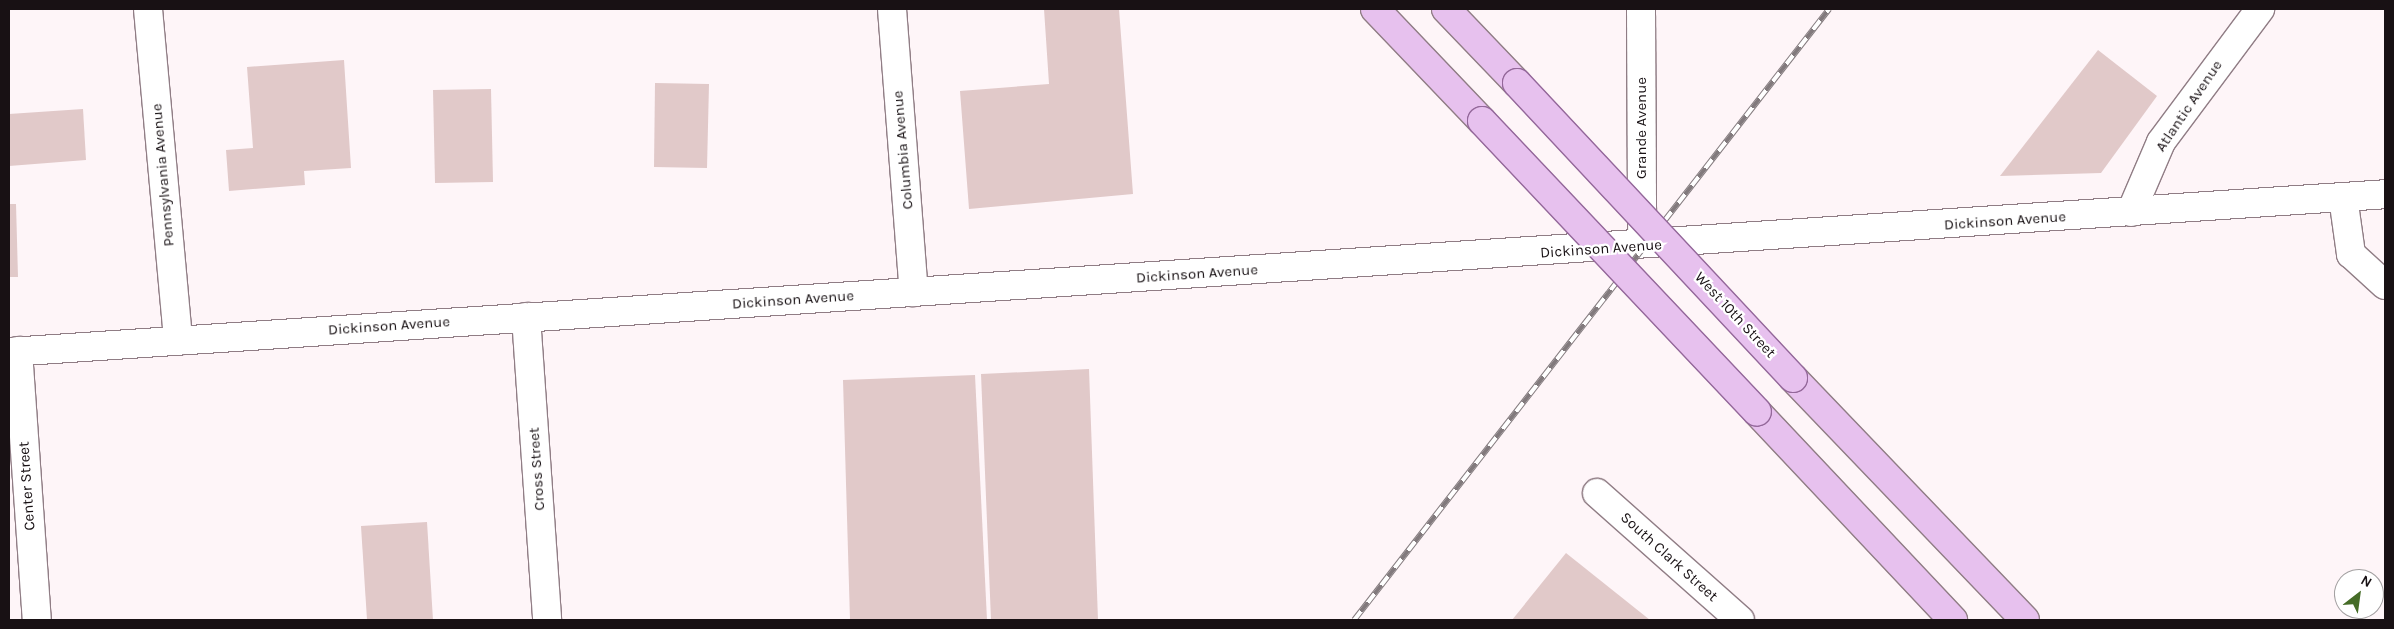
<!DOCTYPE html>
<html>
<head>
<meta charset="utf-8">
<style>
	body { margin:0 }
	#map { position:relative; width:2394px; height:629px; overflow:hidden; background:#fef5f8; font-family:Karla,sans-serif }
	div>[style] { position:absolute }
	.building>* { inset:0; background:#e1c9c9 }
	.roads { filter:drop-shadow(1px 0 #907d85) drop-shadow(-1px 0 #907d85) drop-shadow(0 1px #907d85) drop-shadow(0 -1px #907d85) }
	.minor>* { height:28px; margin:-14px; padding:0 14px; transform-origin:14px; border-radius:14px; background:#fff }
	.secondary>* { height:28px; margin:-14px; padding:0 14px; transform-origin:14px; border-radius:14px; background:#fff }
	.primary>* { height:28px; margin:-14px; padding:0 14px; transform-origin:14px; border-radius:14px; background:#e7c1ee }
	.rail>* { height:5.5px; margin-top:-2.75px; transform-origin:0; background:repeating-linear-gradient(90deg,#fff 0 11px,#827a7d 0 22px); box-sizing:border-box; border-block:1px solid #827a7d }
	.bridges { filter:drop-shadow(1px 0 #94689a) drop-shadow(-1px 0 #94689a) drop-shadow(0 1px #94689a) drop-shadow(0 -1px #94689a) }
	.primary-bridge>* { height:28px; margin:-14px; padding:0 14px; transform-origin:14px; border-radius:14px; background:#e7c1ee }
	span { translate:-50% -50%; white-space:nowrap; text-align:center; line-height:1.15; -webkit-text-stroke:4.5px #fff; paint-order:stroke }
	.street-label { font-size:15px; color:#181114 }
	.frame { position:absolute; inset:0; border:10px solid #181114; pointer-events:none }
	.north { position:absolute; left:2334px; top:569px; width:50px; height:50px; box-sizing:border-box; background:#fff; border:1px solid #a3a0a1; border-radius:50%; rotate:30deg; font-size:14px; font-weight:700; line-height:20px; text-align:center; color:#181114 }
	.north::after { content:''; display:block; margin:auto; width:18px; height:22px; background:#456c27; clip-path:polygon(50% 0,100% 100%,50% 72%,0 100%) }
</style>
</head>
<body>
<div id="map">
	<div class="building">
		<i style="clip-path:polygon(1044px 9px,1119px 9px,1133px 194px,969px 209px,960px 91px,1049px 84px)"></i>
		<i style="clip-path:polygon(2098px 50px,2157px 96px,2101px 173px,2000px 176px)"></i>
		<i style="clip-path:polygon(344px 60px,351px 168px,304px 171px,305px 185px,229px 191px,226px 150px,253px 148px,247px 67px)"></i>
		<i style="clip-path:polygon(655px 83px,709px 84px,707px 168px,654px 167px)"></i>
		<i style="clip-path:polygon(491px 89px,493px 182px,435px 183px,433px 90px)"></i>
		<i style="clip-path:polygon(83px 109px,86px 160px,9px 166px,9px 114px)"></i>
		<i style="clip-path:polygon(9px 204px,16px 204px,18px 277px,9px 277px)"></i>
		<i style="clip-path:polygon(1089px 369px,1098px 620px,991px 620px,981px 374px)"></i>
		<i style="clip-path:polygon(975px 375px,987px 620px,850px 620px,843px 380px)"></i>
		<i style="clip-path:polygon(427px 522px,433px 620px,367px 620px,361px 526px)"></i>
		<i style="clip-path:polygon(1566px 553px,1650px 620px,1512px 620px)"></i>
	</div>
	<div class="roads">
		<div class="minor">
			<i style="left:148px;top:9px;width:333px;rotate:84.8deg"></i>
			<i style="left:892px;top:9px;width:284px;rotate:85.6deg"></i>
			<i style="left:1641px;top:9px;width:224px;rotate:89.7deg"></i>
			<i style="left:2343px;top:197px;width:58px;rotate:82deg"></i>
			<i style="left:2351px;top:254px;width:46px;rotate:42.4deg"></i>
			<i style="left:2131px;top:212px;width:76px;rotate:-66.8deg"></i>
			<i style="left:2161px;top:142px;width:166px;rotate:-53.3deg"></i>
			<i style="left:526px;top:317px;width:304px;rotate:86deg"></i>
			<i style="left:18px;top:351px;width:270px;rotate:86deg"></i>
			<i style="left:1597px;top:493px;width:191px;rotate:41.6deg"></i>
		</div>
		<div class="secondary">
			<i style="left:9px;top:352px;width:2381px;rotate:-3.8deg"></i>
		</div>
		<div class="primary">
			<i style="left:1375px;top:9px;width:155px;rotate:46.3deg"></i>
			<i style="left:1446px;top:9px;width:103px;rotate:46.2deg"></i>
			<i style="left:1793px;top:378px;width:335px;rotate:46.2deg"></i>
			<i style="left:1757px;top:412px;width:286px;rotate:46.7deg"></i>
		</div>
	</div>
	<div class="rail">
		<i style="left:1354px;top:620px;width:774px;rotate:-52.14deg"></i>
	</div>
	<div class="bridges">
		<div class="primary-bridge">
			<i style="left:1517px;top:83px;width:404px;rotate:46.9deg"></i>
			<i style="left:1482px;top:121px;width:400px;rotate:46.6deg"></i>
		</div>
	</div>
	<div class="street-label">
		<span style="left:2189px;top:106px;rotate:-56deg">Atlantic Avenue</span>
		<span style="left:1642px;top:128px;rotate:-90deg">Grande Avenue</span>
		<span style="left:903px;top:150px;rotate:-95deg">Columbia Avenue</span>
		<span style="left:163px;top:175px;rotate:-95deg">Pennsylvania Avenue</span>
		<span style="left:2005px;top:221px;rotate:-4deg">Dickinson Avenue</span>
		<span style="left:1601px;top:249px;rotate:-4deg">Dickinson Avenue</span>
		<span style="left:1197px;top:274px;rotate:-4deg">Dickinson Avenue</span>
		<span style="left:793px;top:300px;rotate:-4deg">Dickinson Avenue</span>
		<span style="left:1735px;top:315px;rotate:47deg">West 10th Street</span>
		<span style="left:389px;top:326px;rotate:-4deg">Dickinson Avenue</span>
		<span style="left:537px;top:469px;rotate:-94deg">Cross Street</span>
		<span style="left:27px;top:486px;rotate:-94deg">Center Street</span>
		<span style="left:1669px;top:557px;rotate:42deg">South Clark Street</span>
	</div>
	<div class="frame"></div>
	<div class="north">N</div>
</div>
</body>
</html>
